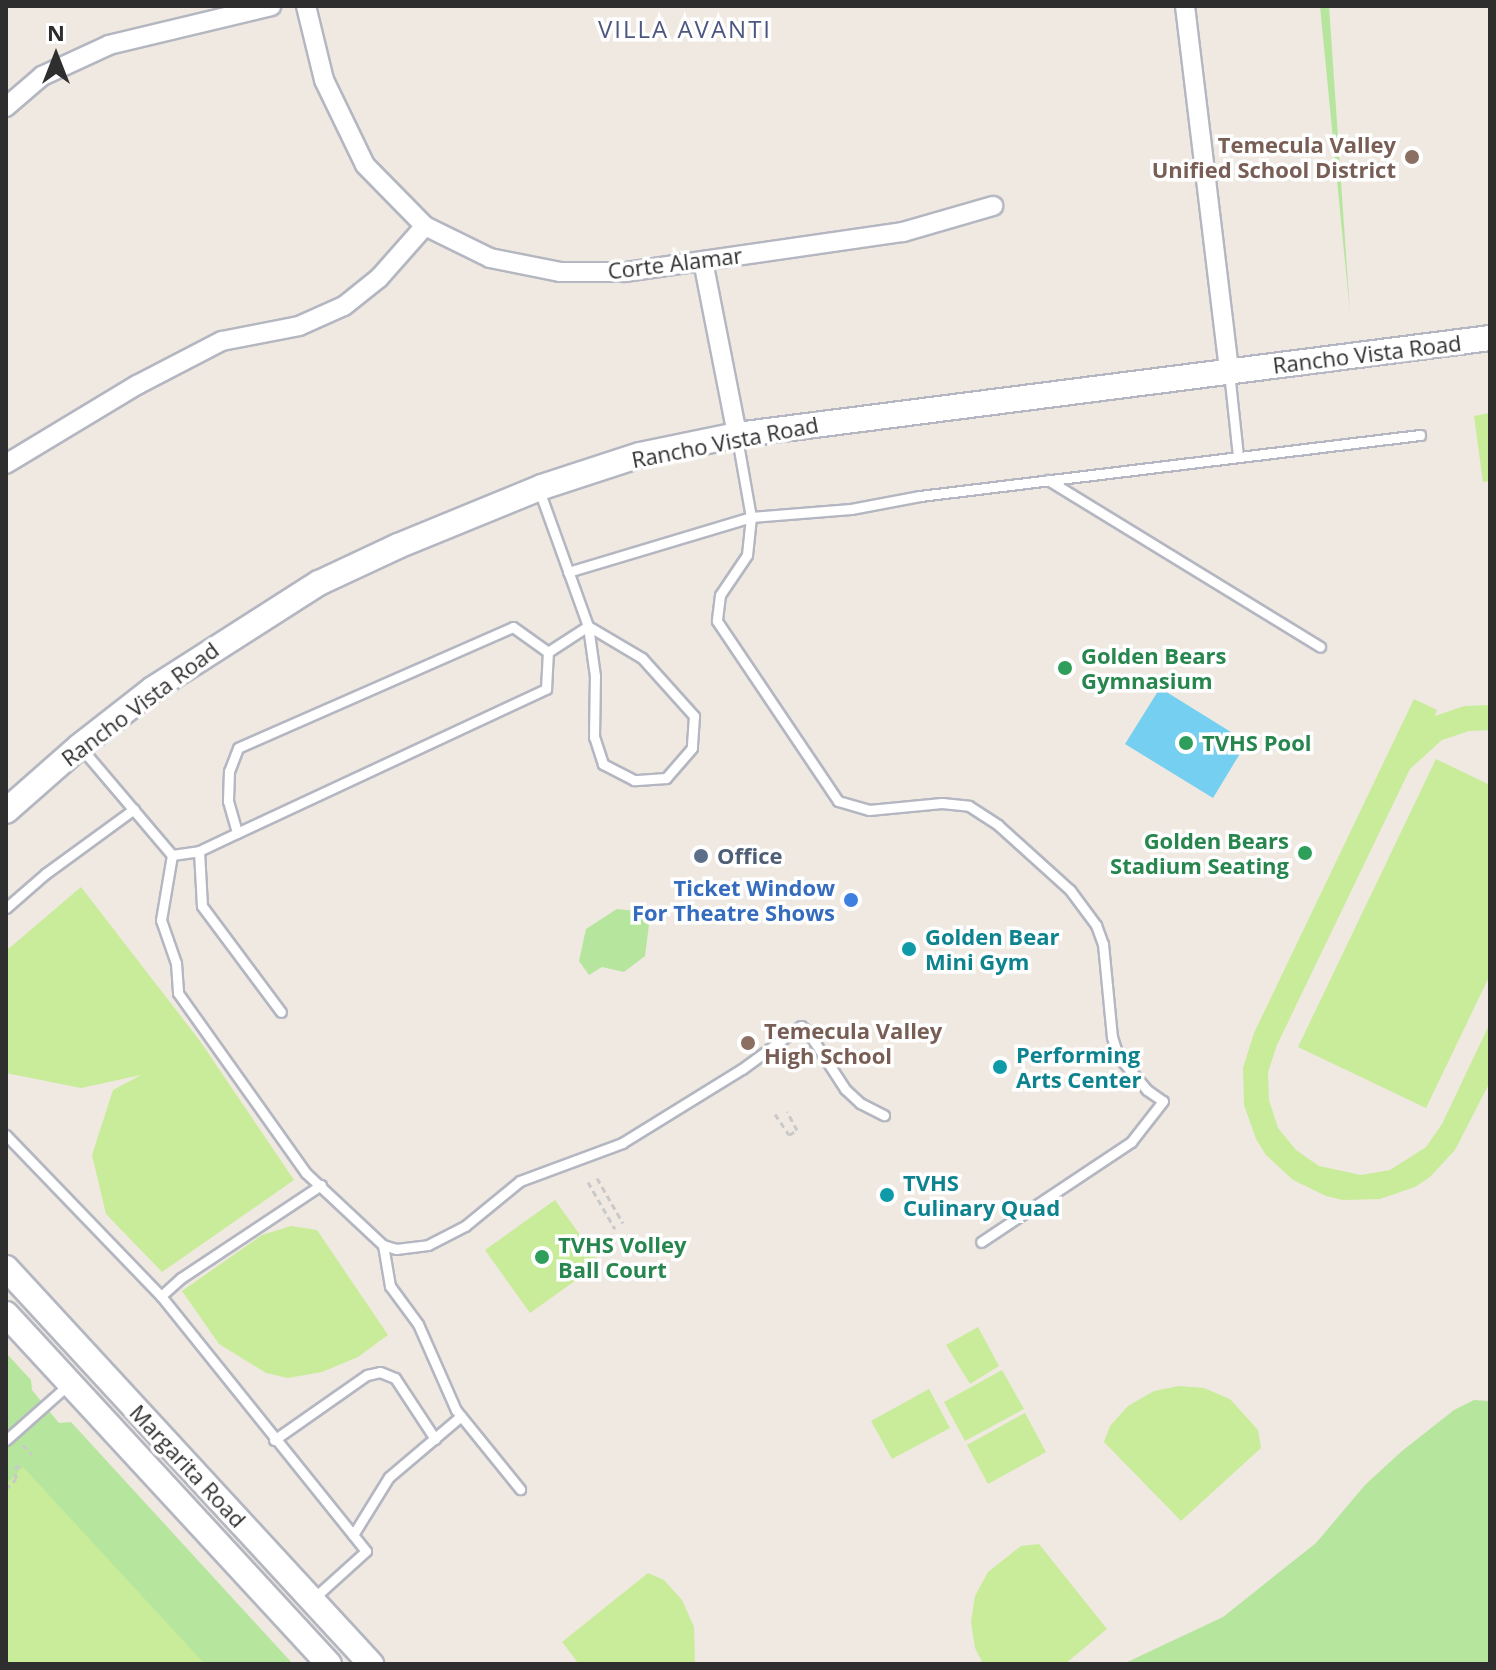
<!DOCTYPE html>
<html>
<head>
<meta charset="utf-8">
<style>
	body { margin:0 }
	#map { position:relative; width:1496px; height:1670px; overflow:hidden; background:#efe9e1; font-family:"Open Sans",sans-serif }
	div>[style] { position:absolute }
	.green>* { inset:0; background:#b6e59e }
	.pitch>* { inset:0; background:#c9ec9a }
	.water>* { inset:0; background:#75cff0 }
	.path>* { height:3px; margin-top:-1.5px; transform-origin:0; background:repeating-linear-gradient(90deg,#c9c9c9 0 6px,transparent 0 10px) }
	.roads { filter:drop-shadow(2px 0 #b4b7c1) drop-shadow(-2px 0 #b4b7c1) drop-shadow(0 2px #b4b7c1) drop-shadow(0 -2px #b4b7c1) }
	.service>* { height:9px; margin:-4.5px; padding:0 4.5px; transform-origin:4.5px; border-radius:4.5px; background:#fff }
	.minor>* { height:18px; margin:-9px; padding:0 9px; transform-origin:9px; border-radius:9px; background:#fff }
	.secondary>* { height:24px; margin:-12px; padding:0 12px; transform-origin:12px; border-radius:12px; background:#fff }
	.dots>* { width:22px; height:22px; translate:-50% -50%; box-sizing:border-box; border:4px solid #fff; border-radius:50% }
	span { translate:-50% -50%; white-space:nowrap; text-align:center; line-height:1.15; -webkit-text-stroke:7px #fff; paint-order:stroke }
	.education-label { font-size:22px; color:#785e54; font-weight:700 }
	.right { translate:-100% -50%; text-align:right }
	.left { translate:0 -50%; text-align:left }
	.street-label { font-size:22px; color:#2e2e2e }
	.leisure-label { font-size:22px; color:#27864d; font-weight:700 }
	.service-label { font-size:22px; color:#4e5e75; font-weight:700 }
	.shop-label { font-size:22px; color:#366cbe; font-weight:700 }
	.culture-label { font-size:22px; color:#0d838f; font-weight:700 }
	.neighbourhood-label { font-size:24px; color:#4d5680; letter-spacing:2px }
	.frame { position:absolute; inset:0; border:8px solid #2e2e2e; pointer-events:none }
	.north { position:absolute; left:16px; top:16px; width:80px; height:80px; -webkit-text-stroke:6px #fff; paint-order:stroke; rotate:0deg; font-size:22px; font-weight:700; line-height:32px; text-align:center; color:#2e2e2e }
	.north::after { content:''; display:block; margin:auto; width:28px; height:36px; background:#2e2e2e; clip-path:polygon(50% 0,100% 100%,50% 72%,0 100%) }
</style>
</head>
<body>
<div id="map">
	<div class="green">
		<i style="clip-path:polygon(1320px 6px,1329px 6px,1350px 313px)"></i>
		<i style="clip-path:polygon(617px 909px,636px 911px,649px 925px,645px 956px,624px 972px,602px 967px,589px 975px,579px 961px,586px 929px)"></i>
		<i style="clip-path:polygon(6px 1353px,31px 1380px,32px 1390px,59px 1423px,71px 1422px,293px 1664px,6px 1664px)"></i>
		<i style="clip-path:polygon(1474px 1400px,1490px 1401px,1490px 1664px,1123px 1664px,1223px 1617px,1316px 1543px,1365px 1485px,1402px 1451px,1454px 1410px)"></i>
	</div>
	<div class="pitch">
		<i style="clip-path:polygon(1490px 413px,1490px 481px,1483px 482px,1474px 416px)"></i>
		<i style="clip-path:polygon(1414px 699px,1437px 710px,1435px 716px,1464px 706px,1490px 705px,1490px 730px,1469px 731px,1442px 740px,1410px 769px,1277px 1045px,1268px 1072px,1269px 1100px,1278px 1128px,1296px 1150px,1319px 1166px,1361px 1175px,1390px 1170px,1426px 1147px,1442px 1124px,1490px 1023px,1490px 1082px,1455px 1150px,1430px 1177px,1415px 1187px,1380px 1199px,1343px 1200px,1326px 1196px,1293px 1180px,1266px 1155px,1256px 1139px,1244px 1105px,1243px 1068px,1254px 1033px)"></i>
		<i style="clip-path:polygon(1436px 759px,1490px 785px,1490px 975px,1426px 1108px,1298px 1047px)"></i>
		<i style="clip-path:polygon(81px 887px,200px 1041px,294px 1180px,162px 1272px,106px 1214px,92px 1155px,113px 1090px,141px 1075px,81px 1088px,6px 1073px,6px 951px)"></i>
		<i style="clip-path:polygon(555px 1200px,600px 1263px,530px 1313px,485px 1250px)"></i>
		<i style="clip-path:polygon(291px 1226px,317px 1230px,388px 1335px,358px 1357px,322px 1372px,288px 1378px,266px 1373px,219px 1344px,182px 1291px,262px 1235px)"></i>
		<i style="clip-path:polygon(978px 1327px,999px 1366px,970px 1384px,946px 1345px)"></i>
		<i style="clip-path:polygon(1002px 1370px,1024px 1409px,965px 1441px,944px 1402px)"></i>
		<i style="clip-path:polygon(1179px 1386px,1204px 1388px,1230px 1399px,1258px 1430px,1261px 1448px,1181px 1521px,1104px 1442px,1110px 1426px,1128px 1406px,1154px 1391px)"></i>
		<i style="clip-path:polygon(929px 1389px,950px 1428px,892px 1459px,871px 1421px)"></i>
		<i style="clip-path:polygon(1025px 1413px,1046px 1452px,988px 1484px,967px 1445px)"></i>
		<i style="clip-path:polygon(23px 1467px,202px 1661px,202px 1664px,6px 1664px,6px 1484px)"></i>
		<i style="clip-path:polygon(1039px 1544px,1107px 1629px,1065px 1664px,983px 1664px,975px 1648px,971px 1622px,975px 1596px,988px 1572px,1021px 1546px)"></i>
		<i style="clip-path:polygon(648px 1573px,664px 1580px,682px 1600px,694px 1627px,695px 1664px,579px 1664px,562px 1642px)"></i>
	</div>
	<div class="water">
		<i style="clip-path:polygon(1160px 688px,1247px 742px,1213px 798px,1125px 744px)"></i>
	</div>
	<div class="path">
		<i style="left:775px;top:1114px;width:25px;rotate:56deg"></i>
		<i style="left:789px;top:1135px;width:9px;rotate:-32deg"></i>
		<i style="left:797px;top:1130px;width:21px;rotate:-118deg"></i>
		<i style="left:597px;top:1178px;width:52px;rotate:60deg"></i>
		<i style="left:588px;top:1182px;width:54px;rotate:60.1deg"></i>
		<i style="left:23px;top:1445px;width:13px;rotate:45deg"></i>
		<i style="left:6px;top:1489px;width:14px;rotate:-45deg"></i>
		<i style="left:16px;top:1479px;width:10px;rotate:-96deg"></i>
		<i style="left:15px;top:1469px;width:8px;rotate:-45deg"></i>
	</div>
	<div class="roads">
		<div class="service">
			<i style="left:1229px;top:372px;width:84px;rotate:83.9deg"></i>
			<i style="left:737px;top:438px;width:80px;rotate:80deg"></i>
			<i style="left:751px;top:517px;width:38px;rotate:96deg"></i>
			<i style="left:747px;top:555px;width:48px;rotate:124deg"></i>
			<i style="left:720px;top:595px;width:26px;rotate:97deg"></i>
			<i style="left:717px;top:621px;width:217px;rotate:56.1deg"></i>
			<i style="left:838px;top:801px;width:32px;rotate:16deg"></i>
			<i style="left:869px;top:810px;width:73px;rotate:-5.5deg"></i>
			<i style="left:942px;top:803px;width:27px;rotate:6deg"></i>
			<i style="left:969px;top:806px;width:35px;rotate:33deg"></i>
			<i style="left:998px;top:825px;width:97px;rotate:42.1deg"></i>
			<i style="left:1070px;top:890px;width:44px;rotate:53.4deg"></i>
			<i style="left:1096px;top:925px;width:20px;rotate:70deg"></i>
			<i style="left:1103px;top:944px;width:93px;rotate:84.5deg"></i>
			<i style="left:1112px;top:1037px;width:20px;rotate:72deg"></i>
			<i style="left:1118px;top:1056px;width:45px;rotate:49.5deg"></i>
			<i style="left:1147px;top:1090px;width:19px;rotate:35deg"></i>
			<i style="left:1163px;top:1101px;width:52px;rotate:128deg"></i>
			<i style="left:1131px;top:1142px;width:180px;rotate:146.3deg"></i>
			<i style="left:1048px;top:480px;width:319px;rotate:31.5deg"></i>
			<i style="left:539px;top:490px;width:145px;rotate:70.2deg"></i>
			<i style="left:588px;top:626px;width:48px;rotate:147deg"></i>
			<i style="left:568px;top:572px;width:191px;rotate:-16.7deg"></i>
			<i style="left:751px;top:517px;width:100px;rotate:-4.6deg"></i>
			<i style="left:851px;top:509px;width:70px;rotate:-10.7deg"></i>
			<i style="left:920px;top:496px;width:504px;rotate:-6.96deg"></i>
			<i style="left:588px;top:626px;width:63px;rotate:30.7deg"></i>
			<i style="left:642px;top:658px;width:78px;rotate:48.1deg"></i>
			<i style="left:694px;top:716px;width:32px;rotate:94deg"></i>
			<i style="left:692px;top:748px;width:40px;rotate:131deg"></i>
			<i style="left:666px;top:778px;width:32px;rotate:176deg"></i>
			<i style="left:634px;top:780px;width:35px;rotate:-153deg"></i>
			<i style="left:603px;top:764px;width:28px;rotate:-108deg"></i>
			<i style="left:594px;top:737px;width:61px;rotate:-89.1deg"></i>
			<i style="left:595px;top:676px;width:50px;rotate:-98deg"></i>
			<i style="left:82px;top:749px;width:139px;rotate:49.7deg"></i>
			<i style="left:172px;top:855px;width:27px;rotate:-8deg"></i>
			<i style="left:199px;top:851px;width:42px;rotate:-25.3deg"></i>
			<i style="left:237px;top:833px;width:341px;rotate:-25deg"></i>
			<i style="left:546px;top:689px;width:37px;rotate:-87deg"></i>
			<i style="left:548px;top:652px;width:43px;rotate:-144.5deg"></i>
			<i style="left:513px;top:627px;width:300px;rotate:156.3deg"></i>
			<i style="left:238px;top:748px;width:25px;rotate:111deg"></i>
			<i style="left:229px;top:771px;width:30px;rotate:92deg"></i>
			<i style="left:228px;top:801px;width:33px;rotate:74deg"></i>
			<i style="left:199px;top:851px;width:55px;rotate:86.9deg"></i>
			<i style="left:202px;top:906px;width:132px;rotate:53.3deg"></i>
			<i style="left:172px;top:855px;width:66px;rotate:99.6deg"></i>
			<i style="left:161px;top:920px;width:46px;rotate:70.8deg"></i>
			<i style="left:176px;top:963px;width:30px;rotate:86deg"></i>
			<i style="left:178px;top:993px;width:221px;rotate:54.6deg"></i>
			<i style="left:306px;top:1173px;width:105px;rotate:43.1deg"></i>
			<i style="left:383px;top:1245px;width:42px;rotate:80.3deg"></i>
			<i style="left:390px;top:1286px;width:47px;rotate:53.6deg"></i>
			<i style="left:418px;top:1324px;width:94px;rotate:66.2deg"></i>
			<i style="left:456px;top:1410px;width:102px;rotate:51deg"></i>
			<i style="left:6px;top:908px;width:52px;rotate:-41.1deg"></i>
			<i style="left:45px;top:874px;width:110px;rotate:-36.1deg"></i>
			<i style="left:6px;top:1135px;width:223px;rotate:46.1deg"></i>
			<i style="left:161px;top:1296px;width:327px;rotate:51.2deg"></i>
			<i style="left:366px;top:1551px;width:70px;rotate:137.9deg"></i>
			<i style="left:383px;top:1245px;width:14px;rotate:17deg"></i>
			<i style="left:396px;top:1249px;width:32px;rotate:-7deg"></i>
			<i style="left:428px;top:1245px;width:42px;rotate:-27.2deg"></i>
			<i style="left:465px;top:1226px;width:71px;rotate:-39.3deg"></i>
			<i style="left:520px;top:1181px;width:109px;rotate:-20.4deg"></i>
			<i style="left:622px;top:1143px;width:141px;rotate:-31.7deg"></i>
			<i style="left:742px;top:1069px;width:73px;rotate:-36.1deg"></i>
			<i style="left:801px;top:1026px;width:9px;rotate:41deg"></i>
			<i style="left:808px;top:1032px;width:68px;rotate:57deg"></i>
			<i style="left:845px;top:1089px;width:21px;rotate:43deg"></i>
			<i style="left:860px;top:1103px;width:27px;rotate:27deg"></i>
			<i style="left:161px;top:1296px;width:27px;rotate:-42deg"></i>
			<i style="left:181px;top:1278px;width:168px;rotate:-33.6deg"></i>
			<i style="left:6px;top:1440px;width:84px;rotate:-41.6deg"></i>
			<i style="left:274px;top:1440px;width:113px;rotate:-35deg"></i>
			<i style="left:367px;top:1375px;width:13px;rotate:-13deg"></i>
			<i style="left:380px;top:1372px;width:16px;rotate:22deg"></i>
			<i style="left:395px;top:1378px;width:73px;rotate:56.7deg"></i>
			<i style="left:353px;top:1535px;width:68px;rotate:-58.2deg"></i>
			<i style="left:389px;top:1477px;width:94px;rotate:-40.3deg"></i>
		</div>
		<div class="minor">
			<i style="left:306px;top:6px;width:76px;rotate:76.3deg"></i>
			<i style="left:324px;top:80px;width:94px;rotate:64.2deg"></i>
			<i style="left:365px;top:165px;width:86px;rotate:45.5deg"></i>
			<i style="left:425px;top:226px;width:72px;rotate:26.2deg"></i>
			<i style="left:490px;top:258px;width:71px;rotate:11.3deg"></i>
			<i style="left:560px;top:272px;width:65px"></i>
			<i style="left:625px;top:272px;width:281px;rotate:-8.2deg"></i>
			<i style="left:903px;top:232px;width:94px;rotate:-16.1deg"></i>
			<i style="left:1185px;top:6px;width:369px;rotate:83.1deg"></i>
			<i style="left:6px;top:107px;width:48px;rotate:-40.7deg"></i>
			<i style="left:42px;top:76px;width:74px;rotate:-24.8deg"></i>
			<i style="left:109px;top:45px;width:167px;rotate:-13.5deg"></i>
			<i style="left:703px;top:261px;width:177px;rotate:78.9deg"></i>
			<i style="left:6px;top:464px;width:153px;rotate:-31.1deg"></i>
			<i style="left:137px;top:385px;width:96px;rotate:-27.4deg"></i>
			<i style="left:222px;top:341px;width:78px;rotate:-11deg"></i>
			<i style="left:299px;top:326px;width:49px;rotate:-24deg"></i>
			<i style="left:344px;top:306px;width:45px;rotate:-38.7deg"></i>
			<i style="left:379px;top:278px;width:69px;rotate:-48.5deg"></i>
		</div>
		<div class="secondary">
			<i style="left:6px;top:811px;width:98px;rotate:-41.3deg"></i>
			<i style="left:80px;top:746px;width:93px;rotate:-38deg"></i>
			<i style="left:153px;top:689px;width:197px;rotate:-32.6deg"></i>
			<i style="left:319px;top:583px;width:87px;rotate:-25.1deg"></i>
			<i style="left:398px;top:546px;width:156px;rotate:-22.3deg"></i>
			<i style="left:542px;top:487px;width:103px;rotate:-18.1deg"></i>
			<i style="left:640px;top:455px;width:99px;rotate:-11.7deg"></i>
			<i style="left:737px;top:435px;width:759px;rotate:-7.34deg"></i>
			<i style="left:6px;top:1268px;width:539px;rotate:47.33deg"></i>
			<i style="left:6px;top:1314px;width:476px;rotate:47.3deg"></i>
		</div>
	</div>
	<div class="dots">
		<i style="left:1412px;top:157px;background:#8d6e63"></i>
		<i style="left:1065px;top:668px;background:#2e9e5b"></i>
		<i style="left:1186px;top:743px;background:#2e9e5b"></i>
		<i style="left:1305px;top:853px;background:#2e9e5b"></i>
		<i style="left:701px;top:856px;background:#5c6f8a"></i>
		<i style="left:851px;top:900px;background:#3f7fe0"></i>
		<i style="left:909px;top:949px;background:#0f9aa8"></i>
		<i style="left:748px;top:1043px;background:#8d6e63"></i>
		<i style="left:1000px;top:1067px;background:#0f9aa8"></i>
		<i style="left:887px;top:1195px;background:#0f9aa8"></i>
		<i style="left:542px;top:1257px;background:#2e9e5b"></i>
	</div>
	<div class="education-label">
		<span class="right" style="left:1396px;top:157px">Temecula Valley<br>Unified School District</span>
		<span class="left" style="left:764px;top:1043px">Temecula Valley<br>High School</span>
	</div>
	<div class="street-label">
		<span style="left:675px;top:263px;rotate:-7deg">Corte Alamar</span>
		<span style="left:1367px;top:354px;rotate:-7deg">Rancho Vista Road</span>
		<span style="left:725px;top:442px;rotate:-11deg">Rancho Vista Road</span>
		<span style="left:140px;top:704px;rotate:-37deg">Rancho Vista Road</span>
		<span style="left:188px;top:1466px;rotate:47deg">Margarita Road</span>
	</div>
	<div class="leisure-label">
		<span class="left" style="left:1081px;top:668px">Golden Bears<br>Gymnasium</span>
		<span class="left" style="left:1202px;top:743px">TVHS Pool</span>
		<span class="right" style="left:1289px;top:853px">Golden Bears<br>Stadium Seating</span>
		<span class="left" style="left:558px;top:1257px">TVHS Volley<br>Ball Court</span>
	</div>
	<div class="service-label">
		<span class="left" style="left:717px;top:856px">Office</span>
	</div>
	<div class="shop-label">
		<span class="right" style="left:835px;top:900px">Ticket Window<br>For Theatre Shows</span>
	</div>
	<div class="culture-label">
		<span class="left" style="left:925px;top:949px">Golden Bear<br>Mini Gym</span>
		<span class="left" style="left:1016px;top:1067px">Performing<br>Arts Center</span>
		<span class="left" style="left:903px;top:1195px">TVHS<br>Culinary Quad</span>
	</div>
	<div class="neighbourhood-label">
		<span style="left:685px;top:29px">VILLA AVANTI</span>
	</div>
	<div class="frame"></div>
	<div class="north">N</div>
</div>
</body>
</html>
